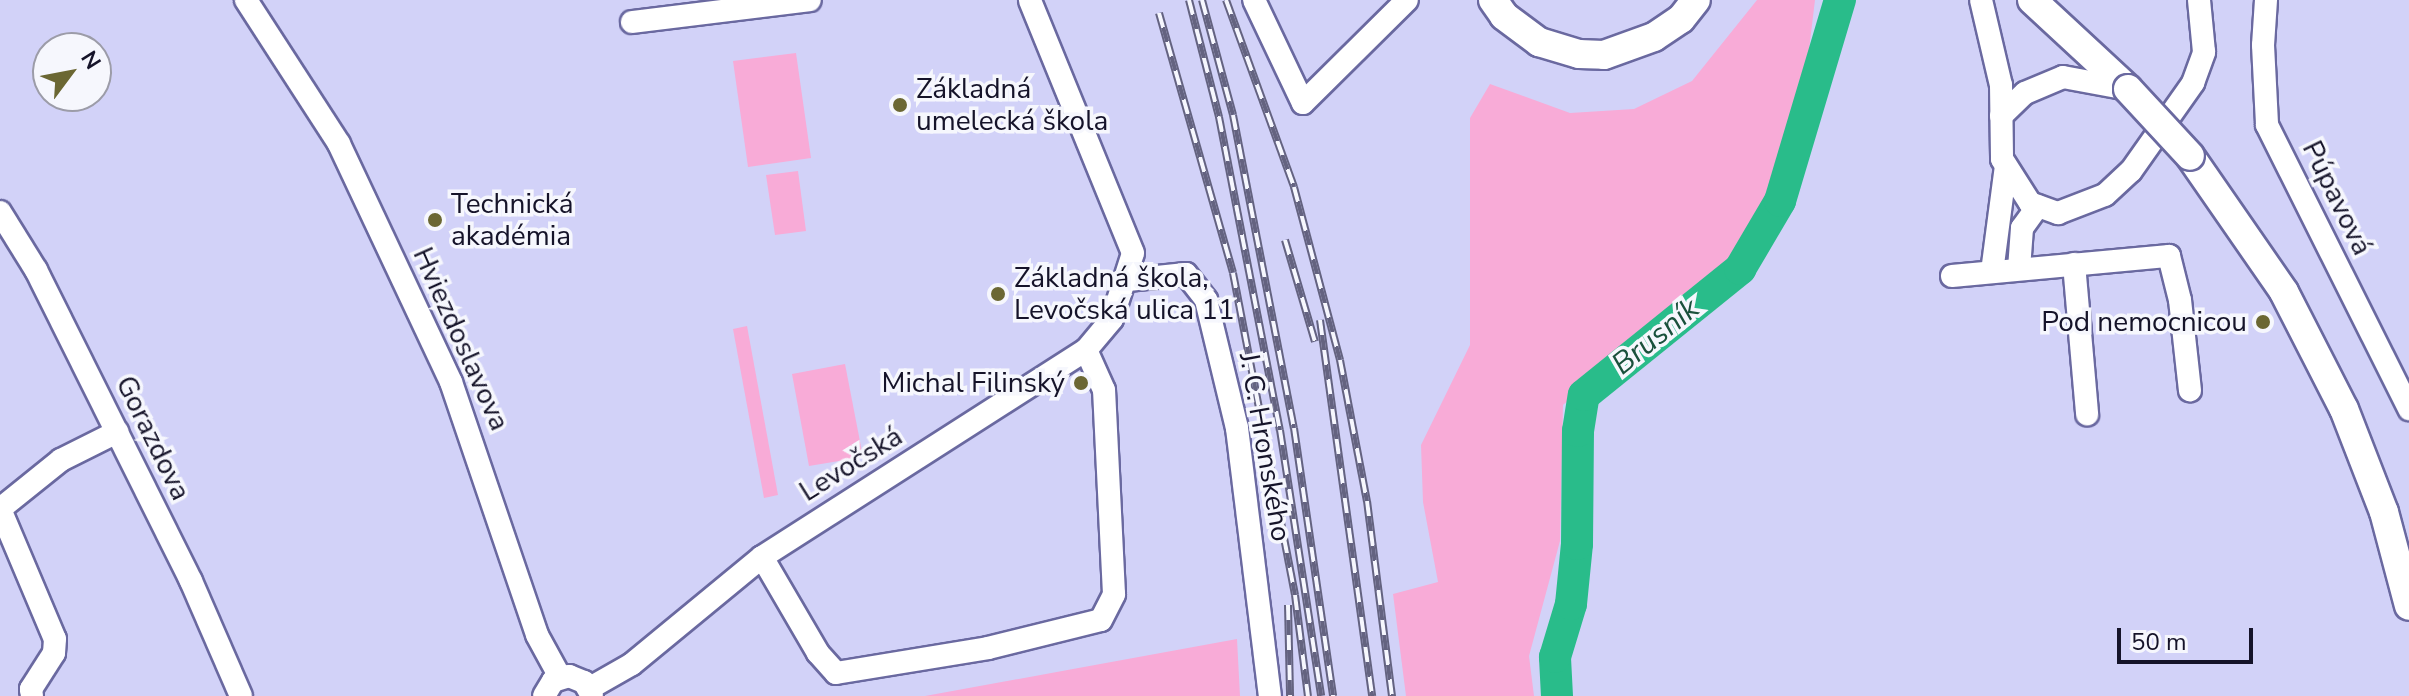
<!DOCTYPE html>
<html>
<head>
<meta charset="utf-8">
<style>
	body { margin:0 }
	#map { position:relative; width:2409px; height:696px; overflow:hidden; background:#d2d2f8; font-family:"Nunito Sans",sans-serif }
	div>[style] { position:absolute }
	.green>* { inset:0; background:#f8abd7 }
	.river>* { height:32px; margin:-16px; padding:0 16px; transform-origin:16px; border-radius:16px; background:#29bc8a }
	.roads { filter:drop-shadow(2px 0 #6a69a0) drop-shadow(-2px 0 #6a69a0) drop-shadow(0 2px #6a69a0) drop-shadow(0 -2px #6a69a0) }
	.minor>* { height:22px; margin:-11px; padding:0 11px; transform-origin:11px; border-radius:11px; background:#fff }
	.major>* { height:28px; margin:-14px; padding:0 14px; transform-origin:14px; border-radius:14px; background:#fff }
	.rail>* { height:8px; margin-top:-4px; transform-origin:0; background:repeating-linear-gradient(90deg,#f6f7fd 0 15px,#646380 0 30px); box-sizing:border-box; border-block:2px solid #646380 }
	.bridges { filter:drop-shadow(2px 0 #6a69a0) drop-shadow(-2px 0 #6a69a0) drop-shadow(0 2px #6a69a0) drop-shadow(0 -2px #6a69a0) }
	.major-bridge>* { height:28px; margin:-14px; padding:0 14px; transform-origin:14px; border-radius:14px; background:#fff }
	.dots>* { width:22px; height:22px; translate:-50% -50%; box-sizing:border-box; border:4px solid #f6f7fd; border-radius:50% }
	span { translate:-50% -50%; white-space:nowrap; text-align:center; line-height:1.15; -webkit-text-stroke:7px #f6f7fd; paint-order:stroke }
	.poi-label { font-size:28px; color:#151329 }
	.left { translate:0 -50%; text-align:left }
	.right { translate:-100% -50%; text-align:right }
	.street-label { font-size:28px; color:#151329 }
	.water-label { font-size:30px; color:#1a513c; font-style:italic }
	.north { position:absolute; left:32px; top:32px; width:80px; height:80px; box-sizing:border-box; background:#f6f7fd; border:2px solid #9c9ca8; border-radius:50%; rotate:58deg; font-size:22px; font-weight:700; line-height:32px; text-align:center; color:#151329 }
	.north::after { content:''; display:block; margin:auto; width:28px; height:36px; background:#6b6733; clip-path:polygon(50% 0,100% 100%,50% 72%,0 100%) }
	.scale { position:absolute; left:2117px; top:628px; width:136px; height:36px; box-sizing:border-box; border:4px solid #151329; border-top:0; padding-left:10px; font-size:24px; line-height:28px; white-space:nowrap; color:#151329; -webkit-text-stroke:6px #f6f7fd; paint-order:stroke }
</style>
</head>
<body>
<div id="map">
	<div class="green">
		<i style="clip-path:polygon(1757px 0,1815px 0,1805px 83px,1750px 249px,1563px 405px,1560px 541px,1529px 656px,1534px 696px,1406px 696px,1393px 594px,1438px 582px,1423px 502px,1421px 445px,1470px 345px,1470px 118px,1490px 84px,1570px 113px,1634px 109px,1692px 81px)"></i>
		<i style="clip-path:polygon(796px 53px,811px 158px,748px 167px,733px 61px)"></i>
		<i style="clip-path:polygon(798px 171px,806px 231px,775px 235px,766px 175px)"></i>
		<i style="clip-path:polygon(747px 326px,778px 495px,764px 498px,733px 329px)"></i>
		<i style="clip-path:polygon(845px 364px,863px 457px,809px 466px,792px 374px)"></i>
		<i style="clip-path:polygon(1237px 639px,1240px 696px,925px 696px,1073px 669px)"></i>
	</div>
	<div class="river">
		<i style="left:1557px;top:696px;width:39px;rotate:-93deg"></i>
		<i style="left:1555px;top:657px;width:55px;rotate:-73.2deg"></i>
		<i style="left:1571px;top:604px;width:60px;rotate:-84.3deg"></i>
		<i style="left:1577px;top:544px;width:113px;rotate:-89.5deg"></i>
		<i style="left:1578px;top:431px;width:36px;rotate:-81deg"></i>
		<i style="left:1584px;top:395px;width:201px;rotate:-38.9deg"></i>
		<i style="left:1740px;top:269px;width:79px;rotate:-59.5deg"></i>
		<i style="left:1780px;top:201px;width:210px;rotate:-73.4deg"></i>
	</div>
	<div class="roads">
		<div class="minor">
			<i style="left:246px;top:0;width:171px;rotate:57.1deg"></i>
			<i style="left:339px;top:144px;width:263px;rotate:64.8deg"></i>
			<i style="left:451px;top:382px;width:267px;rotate:71.2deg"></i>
			<i style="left:537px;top:635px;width:48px;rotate:61.3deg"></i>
			<i style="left:1254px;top:0;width:114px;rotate:64.6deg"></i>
			<i style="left:1303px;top:103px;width:146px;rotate:-44.7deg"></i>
			<i style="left:1981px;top:0;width:87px;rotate:76.8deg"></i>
			<i style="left:2001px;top:85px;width:74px;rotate:89.2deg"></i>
			<i style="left:2002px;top:159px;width:52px;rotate:57.5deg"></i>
			<i style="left:2030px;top:203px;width:30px;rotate:20deg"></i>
			<i style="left:2058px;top:213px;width:50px;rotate:-21deg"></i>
			<i style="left:2105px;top:195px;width:35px;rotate:-43deg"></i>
			<i style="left:2131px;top:171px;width:108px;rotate:-54.8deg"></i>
			<i style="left:2193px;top:83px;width:33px;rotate:-70deg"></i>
			<i style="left:2204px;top:52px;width:52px;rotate:-95.5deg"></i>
			<i style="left:2266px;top:0;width:45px;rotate:93.8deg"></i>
			<i style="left:2263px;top:45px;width:80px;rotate:87.1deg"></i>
			<i style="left:2267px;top:125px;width:318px;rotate:63.4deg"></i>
			<i style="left:632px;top:22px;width:179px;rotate:-7deg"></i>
			<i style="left:2001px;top:116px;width:33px;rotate:-44deg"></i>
			<i style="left:2025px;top:93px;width:41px;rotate:-22.8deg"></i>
			<i style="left:2063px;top:77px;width:66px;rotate:10.5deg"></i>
			<i style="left:0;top:212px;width:68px;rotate:58.2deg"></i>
			<i style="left:36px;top:270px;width:347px;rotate:63.5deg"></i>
			<i style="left:191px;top:581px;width:125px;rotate:66.5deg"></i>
			<i style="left:2074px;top:264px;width:151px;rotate:85deg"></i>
			<i style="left:2019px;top:269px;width:41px;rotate:-85.8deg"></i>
			<i style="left:2022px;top:228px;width:27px;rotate:-54deg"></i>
			<i style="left:1992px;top:272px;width:107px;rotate:-82.5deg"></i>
			<i style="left:1952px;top:276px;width:218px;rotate:-5.3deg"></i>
			<i style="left:2169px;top:256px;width:45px;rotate:76deg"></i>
			<i style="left:2180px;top:300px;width:91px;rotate:83.7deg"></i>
			<i style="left:1128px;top:280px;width:58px;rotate:-5.9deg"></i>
			<i style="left:1186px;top:274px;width:33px;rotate:52deg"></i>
			<i style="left:1206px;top:300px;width:132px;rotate:76.4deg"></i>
			<i style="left:1237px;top:428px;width:270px;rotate:83deg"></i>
			<i style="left:0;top:509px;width:141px;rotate:67.1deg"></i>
			<i style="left:55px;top:639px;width:14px;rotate:94deg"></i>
			<i style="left:54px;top:653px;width:43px;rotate:122.6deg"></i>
			<i style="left:31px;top:689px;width:7px;rotate:82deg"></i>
			<i style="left:0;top:509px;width:78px;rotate:-38.8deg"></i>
			<i style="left:61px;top:460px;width:63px;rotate:-26.6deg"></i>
			<i style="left:762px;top:557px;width:111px;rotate:59.7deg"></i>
			<i style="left:818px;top:653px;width:27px;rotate:48deg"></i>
			<i style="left:836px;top:673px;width:154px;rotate:-9.3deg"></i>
			<i style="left:988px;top:648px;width:116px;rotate:-13.9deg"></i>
			<i style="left:1101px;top:620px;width:29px;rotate:-63deg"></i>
			<i style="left:1114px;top:594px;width:204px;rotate:-92.8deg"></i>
			<i style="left:1104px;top:390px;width:44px;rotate:-114.2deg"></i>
			<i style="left:590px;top:688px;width:48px;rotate:-29.7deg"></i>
			<i style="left:632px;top:664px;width:168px;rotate:-39.5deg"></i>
			<i style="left:762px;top:557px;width:384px;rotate:-32.6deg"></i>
			<i style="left:1086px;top:350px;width:40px;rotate:-50deg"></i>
			<i style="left:1112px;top:319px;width:69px;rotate:-72.3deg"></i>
			<i style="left:1133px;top:253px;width:273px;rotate:-112.2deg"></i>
			<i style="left:544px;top:696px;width:17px;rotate:-59deg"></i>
			<i style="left:553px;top:681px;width:17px;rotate:-17deg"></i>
			<i style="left:569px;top:676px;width:16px;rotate:22deg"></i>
			<i style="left:584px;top:682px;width:16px;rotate:60deg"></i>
		</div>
		<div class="major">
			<i style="left:1493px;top:0;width:19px;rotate:55deg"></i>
			<i style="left:1504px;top:16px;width:44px;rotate:36.6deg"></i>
			<i style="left:1539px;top:42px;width:42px;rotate:16.7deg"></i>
			<i style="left:1579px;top:54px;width:25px;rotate:2deg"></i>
			<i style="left:1604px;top:55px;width:53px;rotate:-19.8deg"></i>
			<i style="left:1654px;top:37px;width:32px;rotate:-34deg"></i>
			<i style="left:1681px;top:19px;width:24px;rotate:-52deg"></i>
			<i style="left:2032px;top:0;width:131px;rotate:42.8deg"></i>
			<i style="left:2190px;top:156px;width:165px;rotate:55.3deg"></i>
			<i style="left:2284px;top:292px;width:131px;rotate:62.9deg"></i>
			<i style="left:2344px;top:409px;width:110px;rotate:68.8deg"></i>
			<i style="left:2384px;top:512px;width:97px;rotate:75.1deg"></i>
		</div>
	</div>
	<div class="rail">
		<i style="left:1189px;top:0;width:121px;rotate:75.6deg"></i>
		<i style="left:1219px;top:117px;width:319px;rotate:79deg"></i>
		<i style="left:1280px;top:430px;width:269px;rotate:81.2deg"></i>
		<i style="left:1202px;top:0;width:119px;rotate:74.9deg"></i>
		<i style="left:1233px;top:115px;width:319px;rotate:79deg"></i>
		<i style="left:1294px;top:428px;width:271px;rotate:81.7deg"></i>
		<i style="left:1226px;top:0;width:199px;rotate:70deg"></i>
		<i style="left:1294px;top:187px;width:179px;rotate:75.1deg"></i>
		<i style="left:1340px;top:360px;width:144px;rotate:79.2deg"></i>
		<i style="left:1367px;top:501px;width:197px;rotate:82.7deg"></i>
		<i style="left:1159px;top:13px;width:270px;rotate:74.1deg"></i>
		<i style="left:1233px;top:273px;width:328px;rotate:79.1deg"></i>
		<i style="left:1295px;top:595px;width:102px;rotate:82.7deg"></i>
		<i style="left:1285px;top:240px;width:106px;rotate:73.6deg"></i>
		<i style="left:1320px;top:320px;width:380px;rotate:82.1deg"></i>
		<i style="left:1288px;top:605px;width:91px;rotate:88.7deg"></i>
	</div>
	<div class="bridges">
		<div class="major-bridge">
			<i style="left:2128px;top:89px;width:91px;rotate:47.2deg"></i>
		</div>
	</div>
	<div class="dots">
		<i style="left:900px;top:105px;background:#6b6733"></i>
		<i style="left:435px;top:220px;background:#6b6733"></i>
		<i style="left:998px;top:294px;background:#6b6733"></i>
		<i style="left:2263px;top:322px;background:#6b6733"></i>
		<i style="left:1081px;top:383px;background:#6b6733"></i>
	</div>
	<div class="poi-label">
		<span class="left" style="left:916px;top:105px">Základná<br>umelecká škola</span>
		<span class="left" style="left:451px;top:220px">Technická<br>akadémia</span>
		<span class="left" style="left:1014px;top:294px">Základná škola,<br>Levočská ulica 11</span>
		<span class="right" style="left:2247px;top:322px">Pod nemocnicou</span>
		<span class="right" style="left:1065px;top:383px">Michal Filinský</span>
	</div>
	<div class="street-label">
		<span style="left:2337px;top:198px;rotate:64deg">Púpavová</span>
		<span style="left:461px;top:339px;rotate:66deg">Hviezdoslavova</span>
		<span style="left:153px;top:438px;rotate:64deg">Gorazdova</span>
		<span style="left:1265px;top:447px;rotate:80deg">J. C. Hronského</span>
		<span style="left:851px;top:464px;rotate:-32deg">Levočská</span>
	</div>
	<div class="water-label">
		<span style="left:1656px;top:337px;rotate:-39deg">Brusník</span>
	</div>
	<div class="north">N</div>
	<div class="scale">50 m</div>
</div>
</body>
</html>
